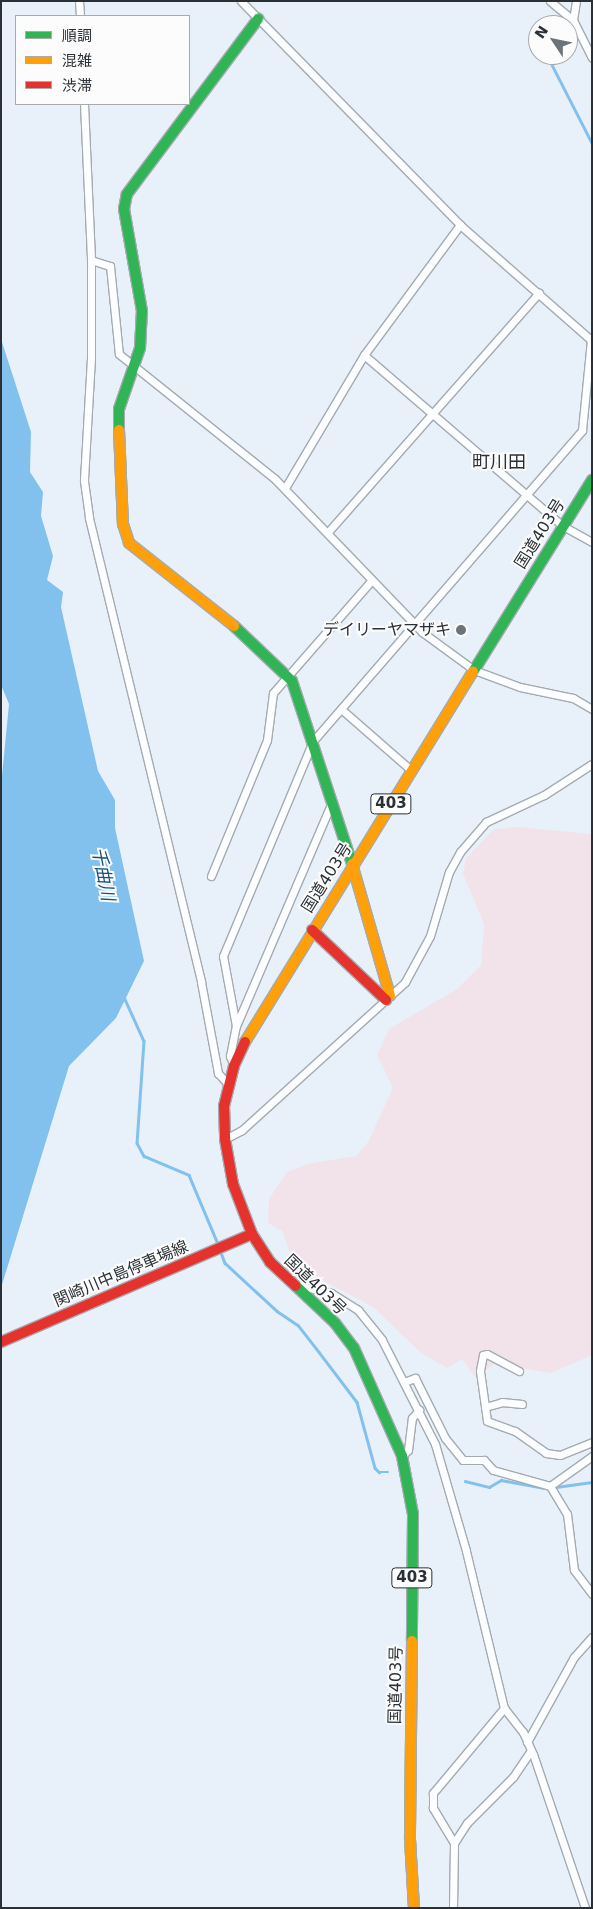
<!DOCTYPE html>
<html>
<head>
<meta charset="utf-8">
<style>
	body { margin:0 }
	#map { position:relative; width:593px; height:1909px; overflow:hidden; background:#e8f1f9; font-family:"DejaVu Sans","Noto Sans JP",sans-serif }
	div>[style] { position:absolute }
	.green>* { inset:0; background:#f2e3ea }
	.water>* { inset:0; background:#82c0ed }
	.stream>* { height:2.5px; margin:-1.25px; padding:0 1.25px; transform-origin:1.25px; border-radius:1.25px; background:#82c0ed }
	.roads { filter:drop-shadow(1px 0 #a4abb0) drop-shadow(-1px 0 #a4abb0) drop-shadow(0 1px #a4abb0) drop-shadow(0 -1px #a4abb0) }
	.street>* { height:7px; margin:-3.5px; padding:0 3.5px; transform-origin:3.5px; border-radius:3.5px; background:#fcfdfe }
	.fast>* { height:10px; margin:-5px; padding:0 5px; transform-origin:5px; border-radius:5px; background:#30b455 }
	.slow>* { height:10px; margin:-5px; padding:0 5px; transform-origin:5px; border-radius:5px; background:#ff9f0a }
	.jam>* { height:10px; margin:-5px; padding:0 5px; transform-origin:5px; border-radius:5px; background:#e5322d }
	.dots>* { width:14px; height:14px; translate:-50% -50%; box-sizing:border-box; border:2px solid #fcfcfc; border-radius:50% }
	span { translate:-50% -50%; white-space:nowrap; text-align:center; line-height:1.15; -webkit-text-stroke:4px #fcfcfc; paint-order:stroke }
	.shield-label span { padding:1px 4px; background:#fcfcfc; border:1px solid; border-radius:4px; -webkit-text-stroke-width:0 }
	.shield-label { font-size:15px; color:#2a3035; font-weight:700 }
	.street-label { font-size:16px; color:#2a3035 }
	.poi-label { font-size:16px; color:#2a3035 }
	.right { translate:-100% -50%; text-align:right }
	.neighbourhood-label { font-size:18px; color:#2a3035 }
	.water-label { font-size:18px; color:#13527b; font-style:italic }
	.frame { position:absolute; inset:0; border:2px solid #2a3035; pointer-events:none }
	.legend { position:absolute; left:15px; top:15px; width:175px; height:90px; box-sizing:border-box; background:#fcfcfc; border:1px solid #a8aaac; margin:0; padding:6px 9px; list-style:none; font-size:15px; color:#2a3035 }
	.legend li { display:flex; align-items:center; gap:10px; height:25px }
	.legend b { width:25px; border:1px solid #a8aaac }
	.north { position:absolute; left:528px; top:15px; width:50px; height:50px; box-sizing:border-box; background:#fcfcfc; border:1px solid #a8aaac; border-radius:50%; rotate:304deg; font-size:14px; font-weight:700; line-height:20px; text-align:center; color:#2a3035 }
	.north::after { content:''; display:block; margin:auto; width:18px; height:22px; background:#6c747a; clip-path:polygon(50% 0,100% 100%,50% 72%,0 100%) }
</style>
</head>
<body>
<div id="map">
	<div class="green">
		<i style="clip-path:polygon(518px 827px,592px 834px,592px 1355px,551px 1373px,495px 1364px,475px 1377px,462px 1359px,447px 1368px,421px 1353px,373px 1307px,320px 1279px,292px 1259px,282px 1231px,268px 1223px,269px 1199px,287px 1172px,307px 1164px,356px 1156px,368px 1142px,393px 1088px,377px 1055px,389px 1029px,457px 989px,481px 965px,484px 924px,463px 874px,466px 858px,494px 829px)"></i>
	</div>
	<div class="water">
		<i style="clip-path:polygon(1px 339px,31px 432px,30px 472px,43px 492px,41px 516px,53px 556px,47px 580px,63px 592px,61px 607px,98px 771px,115px 800px,115px 828px,144px 961px,116px 1018px,69px 1066px,1px 1288px,1px 786px,9px 704px,1px 685px)"></i>
	</div>
	<div class="stream">
		<i style="left:547px;top:55px;width:99px;rotate:62.9deg"></i>
		<i style="left:124px;top:997px;width:48px;rotate:65.6deg"></i>
		<i style="left:144px;top:1041px;width:102px;rotate:93.9deg"></i>
		<i style="left:137px;top:1143px;width:15px;rotate:62deg"></i>
		<i style="left:144px;top:1156px;width:49px;rotate:22.9deg"></i>
		<i style="left:189px;top:1175px;width:75px;rotate:67.2deg"></i>
		<i style="left:220px;top:1250px;width:14px;rotate:69deg"></i>
		<i style="left:225px;top:1263px;width:71px;rotate:42.7deg"></i>
		<i style="left:277px;top:1311px;width:25px;rotate:34deg"></i>
		<i style="left:298px;top:1325px;width:34px;rotate:52deg"></i>
		<i style="left:319px;top:1352px;width:63px;rotate:52.8deg"></i>
		<i style="left:357px;top:1402px;width:68px;rotate:74.7deg"></i>
		<i style="left:375px;top:1468px;width:6px;rotate:45deg"></i>
		<i style="left:379px;top:1472px;width:9px"></i>
		<i style="left:465px;top:1481px;width:25px;rotate:14deg"></i>
		<i style="left:489px;top:1487px;width:14px;rotate:-30deg"></i>
		<i style="left:501px;top:1480px;width:44px;rotate:10.5deg"></i>
		<i style="left:556px;top:1487px;width:36px;rotate:-8deg"></i>
	</div>
	<div class="roads">
		<div class="street">
			<i style="left:79px;top:1px;width:15px;rotate:86deg"></i>
			<i style="left:241px;top:1px;width:313px;rotate:45.6deg"></i>
			<i style="left:460px;top:225px;width:176px;rotate:41.3deg"></i>
			<i style="left:550px;top:1px;width:30px;rotate:40deg"></i>
			<i style="left:573px;top:20px;width:42px;rotate:63.4deg"></i>
			<i style="left:573px;top:20px;width:19px;rotate:-81deg"></i>
			<i style="left:84px;top:104px;width:156px;rotate:87.4deg"></i>
			<i style="left:91px;top:260px;width:98px;rotate:90deg"></i>
			<i style="left:91px;top:358px;width:123px;rotate:93.3deg"></i>
			<i style="left:84px;top:481px;width:37px;rotate:82deg"></i>
			<i style="left:89px;top:518px;width:477px;rotate:76.4deg"></i>
			<i style="left:201px;top:982px;width:93px;rotate:79.4deg"></i>
			<i style="left:218px;top:1073px;width:15px;rotate:48deg"></i>
			<i style="left:91px;top:260px;width:20px;rotate:18deg"></i>
			<i style="left:110px;top:266px;width:88px;rotate:84.2deg"></i>
			<i style="left:119px;top:354px;width:200px;rotate:38.7deg"></i>
			<i style="left:275px;top:479px;width:212px;rotate:46.1deg"></i>
			<i style="left:422px;top:632px;width:64px;rotate:36.2deg"></i>
			<i style="left:474px;top:670px;width:49px;rotate:20.3deg"></i>
			<i style="left:520px;top:687px;width:54px;rotate:11.7deg"></i>
			<i style="left:573px;top:698px;width:22px;rotate:30deg"></i>
			<i style="left:364px;top:355px;width:262px;rotate:40.7deg"></i>
			<i style="left:563px;top:526px;width:33px;rotate:29deg"></i>
			<i style="left:285px;top:488px;width:155px;rotate:-59.3deg"></i>
			<i style="left:364px;top:355px;width:162px;rotate:-53.6deg"></i>
			<i style="left:328px;top:532px;width:319px;rotate:-48.6deg"></i>
			<i style="left:341px;top:709px;width:94px;rotate:41.1deg"></i>
			<i style="left:211px;top:876px;width:147px;rotate:-67.6deg"></i>
			<i style="left:267px;top:740px;width:47px;rotate:-82.7deg"></i>
			<i style="left:273px;top:693px;width:150px;rotate:-48.8deg"></i>
			<i style="left:236px;top:1026px;width:244px;rotate:-66.8deg"></i>
			<i style="left:234px;top:1066px;width:11px;rotate:-112deg"></i>
			<i style="left:230px;top:1056px;width:31px;rotate:-79deg"></i>
			<i style="left:236px;top:1026px;width:71px;rotate:-100.5deg"></i>
			<i style="left:223px;top:956px;width:233px;rotate:-67.3deg"></i>
			<i style="left:313px;top:741px;width:411px;rotate:-49.1deg"></i>
			<i style="left:582px;top:430px;width:90px;rotate:-84.3deg"></i>
			<i style="left:225px;top:1139px;width:19px;rotate:-28deg"></i>
			<i style="left:242px;top:1130px;width:220px;rotate:-42.2deg"></i>
			<i style="left:405px;top:982px;width:52px;rotate:-61.5deg"></i>
			<i style="left:430px;top:936px;width:67px;rotate:-73.5deg"></i>
			<i style="left:449px;top:872px;width:23px;rotate:-61deg"></i>
			<i style="left:460px;top:852px;width:40px;rotate:-49deg"></i>
			<i style="left:486px;top:822px;width:64px;rotate:-25deg"></i>
			<i style="left:544px;top:795px;width:57px;rotate:-32.9deg"></i>
			<i style="left:297px;top:1285px;width:35px;rotate:13deg"></i>
			<i style="left:331px;top:1293px;width:32px;rotate:32deg"></i>
			<i style="left:358px;top:1310px;width:38px;rotate:51deg"></i>
			<i style="left:382px;top:1340px;width:117px;rotate:63deg"></i>
			<i style="left:435px;top:1444px;width:111px;rotate:73.8deg"></i>
			<i style="left:466px;top:1551px;width:162px;rotate:76.4deg"></i>
			<i style="left:504px;top:1708px;width:31px;rotate:52deg"></i>
			<i style="left:523px;top:1732px;width:24px;rotate:66deg"></i>
			<i style="left:533px;top:1754px;width:163px;rotate:71.3deg"></i>
			<i style="left:519px;top:1371px;width:36px;rotate:-152deg"></i>
			<i style="left:487px;top:1354px;width:4px;rotate:166deg"></i>
			<i style="left:483px;top:1355px;width:16px;rotate:101deg"></i>
			<i style="left:480px;top:1371px;width:50px;rotate:82deg"></i>
			<i style="left:487px;top:1421px;width:30px;rotate:20deg"></i>
			<i style="left:515px;top:1431px;width:38px;rotate:35deg"></i>
			<i style="left:546px;top:1453px;width:14px;rotate:8deg"></i>
			<i style="left:560px;top:1455px;width:35px;rotate:-22deg"></i>
			<i style="left:404px;top:1382px;width:12px;rotate:-20deg"></i>
			<i style="left:415px;top:1378px;width:67px;rotate:63.4deg"></i>
			<i style="left:445px;top:1438px;width:28px;rotate:51deg"></i>
			<i style="left:463px;top:1460px;width:21px"></i>
			<i style="left:484px;top:1460px;width:13px;rotate:48deg"></i>
			<i style="left:493px;top:1470px;width:59px;rotate:15.7deg"></i>
			<i style="left:550px;top:1486px;width:33px;rotate:59deg"></i>
			<i style="left:567px;top:1514px;width:56px;rotate:82.9deg"></i>
			<i style="left:574px;top:1570px;width:30px;rotate:53deg"></i>
			<i style="left:485px;top:1407px;width:18px;rotate:-16deg"></i>
			<i style="left:502px;top:1402px;width:20px;rotate:6deg"></i>
			<i style="left:402px;top:1456px;width:8px;rotate:-45deg"></i>
			<i style="left:408px;top:1450px;width:32px;rotate:-83deg"></i>
			<i style="left:412px;top:1418px;width:11px;rotate:-49deg"></i>
			<i style="left:550px;top:1486px;width:52px;rotate:-35.5deg"></i>
			<i style="left:527px;top:1742px;width:97px;rotate:-61.1deg"></i>
			<i style="left:574px;top:1657px;width:27px;rotate:-48deg"></i>
			<i style="left:454px;top:1843px;width:24px;rotate:-57deg"></i>
			<i style="left:467px;top:1823px;width:65px;rotate:-45deg"></i>
			<i style="left:513px;top:1777px;width:32px;rotate:-56deg"></i>
			<i style="left:453px;top:1908px;width:65px;rotate:-89.1deg"></i>
			<i style="left:454px;top:1843px;width:41px;rotate:-121deg"></i>
			<i style="left:433px;top:1808px;width:15px;rotate:-90deg"></i>
			<i style="left:433px;top:1793px;width:111px;rotate:-50.1deg"></i>
		</div>
		<div class="fast">
			<i style="left:119px;top:430px;width:21px;rotate:-90deg"></i>
			<i style="left:119px;top:409px;width:65px;rotate:-71deg"></i>
			<i style="left:140px;top:348px;width:37px;rotate:-87deg"></i>
			<i style="left:142px;top:311px;width:104px;rotate:-100deg"></i>
			<i style="left:124px;top:209px;width:15px;rotate:-79deg"></i>
			<i style="left:127px;top:194px;width:219px;rotate:-53.2deg"></i>
			<i style="left:234px;top:626px;width:80px;rotate:43.5deg"></i>
			<i style="left:292px;top:681px;width:193px;rotate:71.8deg"></i>
			<i style="left:473px;top:672px;width:226px;rotate:-58.2deg"></i>
			<i style="left:296px;top:1286px;width:54px;rotate:43.5deg"></i>
			<i style="left:335px;top:1323px;width:31px;rotate:53deg"></i>
			<i style="left:354px;top:1348px;width:118px;rotate:66deg"></i>
			<i style="left:402px;top:1456px;width:59px;rotate:79.3deg"></i>
			<i style="left:413px;top:1514px;width:127px;rotate:90.5deg"></i>
		</div>
		<div class="slow">
			<i style="left:119px;top:430px;width:94px;rotate:87.6deg"></i>
			<i style="left:123px;top:524px;width:20px;rotate:72deg"></i>
			<i style="left:129px;top:543px;width:134px;rotate:38.3deg"></i>
			<i style="left:352px;top:864px;width:137px;rotate:73.9deg"></i>
			<i style="left:245px;top:1042px;width:435px;rotate:-58.4deg"></i>
			<i style="left:412px;top:1641px;width:198px;rotate:90.6deg"></i>
			<i style="left:410px;top:1839px;width:69px;rotate:86.7deg"></i>
		</div>
		<div class="jam">
			<i style="left:312px;top:930px;width:102px;rotate:43.4deg"></i>
			<i style="left:245px;top:1042px;width:26px;rotate:115deg"></i>
			<i style="left:234px;top:1066px;width:41px;rotate:104deg"></i>
			<i style="left:224px;top:1106px;width:33px;rotate:88deg"></i>
			<i style="left:225px;top:1139px;width:46px;rotate:79.9deg"></i>
			<i style="left:233px;top:1184px;width:53px;rotate:69.2deg"></i>
			<i style="left:252px;top:1234px;width:33px;rotate:57deg"></i>
			<i style="left:270px;top:1262px;width:35px;rotate:43deg"></i>
			<i style="left:1px;top:1342px;width:273px;rotate:-23.3deg"></i>
		</div>
	</div>
	<div class="dots">
		<i style="left:461px;top:630px;background:#6c747a"></i>
	</div>
	<div class="shield-label">
		<span style="left:391px;top:804px">403</span>
		<span style="left:412px;top:1578px">403</span>
	</div>
	<div class="street-label">
		<span style="left:540px;top:534px;rotate:-58deg">国道403号</span>
		<span style="left:327px;top:878px;rotate:-58deg">国道403号</span>
		<span style="left:121px;top:1274px;rotate:-23deg">関崎川中島停車場線</span>
		<span style="left:315px;top:1285px;rotate:44deg">国道403号</span>
		<span style="left:396px;top:1685px;rotate:-89deg">国道403号</span>
	</div>
	<div class="poi-label">
		<span class="right" style="left:451px;top:630px">デイリーヤマザキ</span>
	</div>
	<div class="neighbourhood-label">
		<span style="left:499px;top:462px">町川田</span>
	</div>
	<div class="water-label">
		<span style="left:103px;top:874px;rotate:79deg">千曲川</span>
	</div>
	<div class="frame"></div>
	<ul class="legend">
	<li><b style="height:6px;background:#30b455"></b>順調</li>
	<li><b style="height:6px;background:#ff9f0a"></b>混雑</li>
	<li><b style="height:6px;background:#e5322d"></b>渋滞</li>
	</ul>
	<div class="north">N</div>
</div>
</body>
</html>
